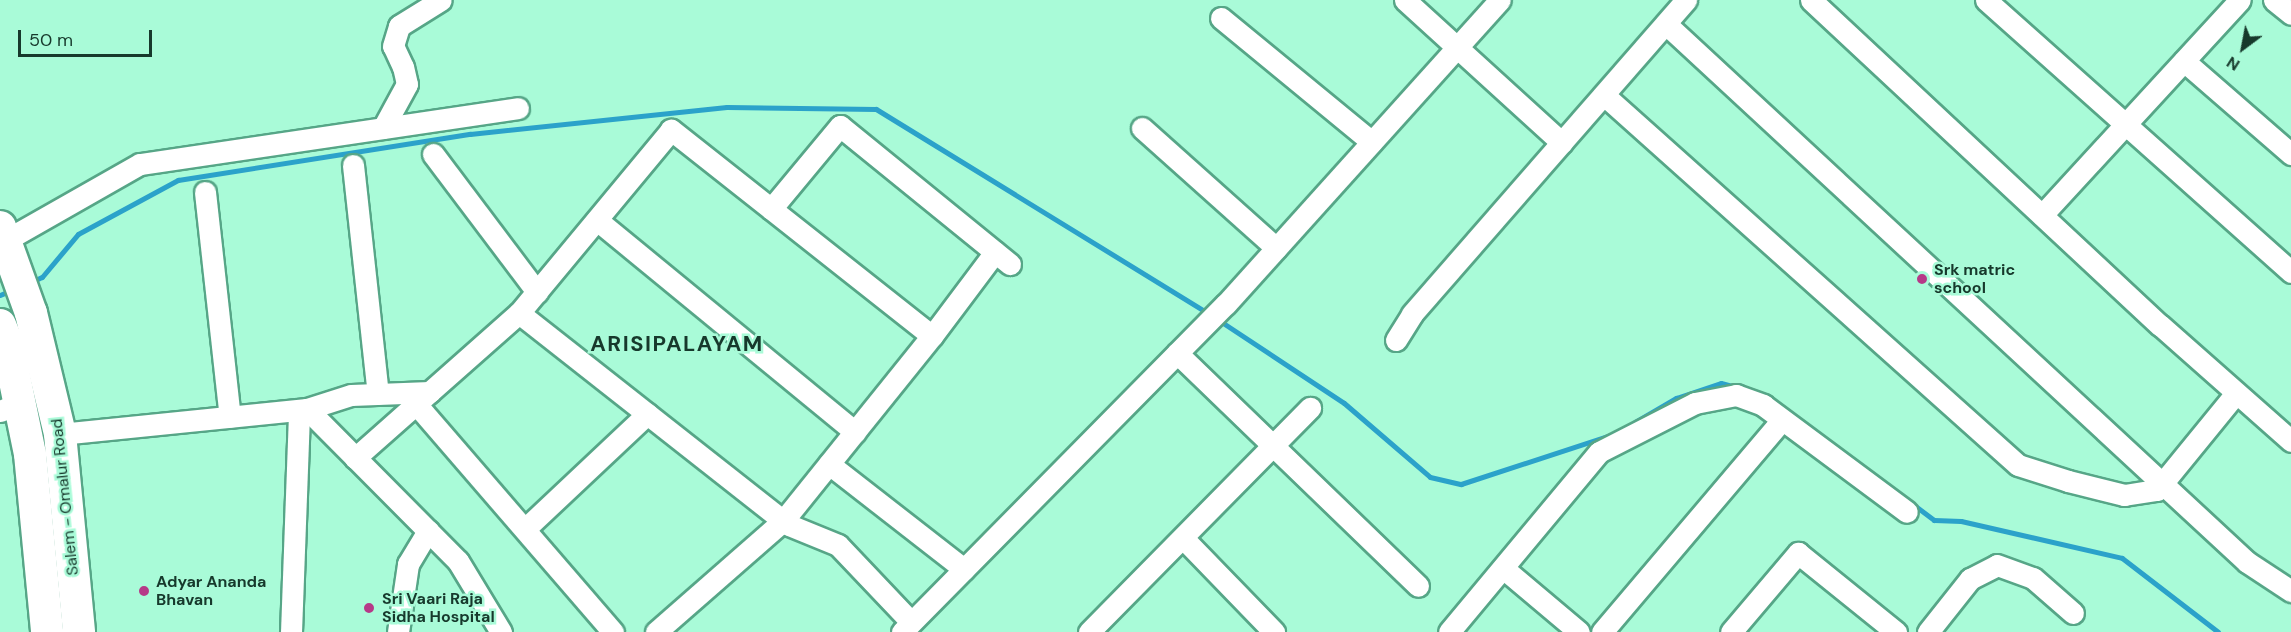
<!DOCTYPE html>
<html>
<head>
<meta charset="utf-8">
<style>
	body { margin:0 }
	#map { position:relative; width:2291px; height:632px; overflow:hidden; background:#a9fbd8; font-family:"DM Sans",sans-serif }
	div>[style] { position:absolute }
	.stream>* { height:5px; margin:-2.5px; padding:0 2.5px; transform-origin:2.5px; border-radius:2.5px; background:#2ba2ca }
	.roads { filter:drop-shadow(2px 0 #56a687) drop-shadow(-2px 0 #56a687) drop-shadow(0 2px #56a687) drop-shadow(0 -2px #56a687) }
	.street>* { height:21px; margin:-10.5px; padding:0 10.5px; transform-origin:10.5px; border-radius:10.5px; background:#fff }
	.primary>* { height:32px; margin:-16px; padding:0 16px; transform-origin:16px; border-radius:16px; background:#fff }
	.dots>* { width:16px; height:16px; translate:-50% -50%; box-sizing:border-box; border:3px solid #a9fbd8; border-radius:50% }
	span { translate:-50% -50%; white-space:nowrap; text-align:center; line-height:1.15; -webkit-text-stroke:5px #a9fbd8; paint-order:stroke }
	.poi-label { font-size:16px; color:#17392c; font-weight:700 }
	.left { translate:0 -50%; text-align:left }
	.street-label { font-size:16px; color:#17392c }
	.district-label { font-size:22px; color:#17392c; font-weight:700; letter-spacing:1.5px }
	.north { position:absolute; left:2213px; top:18px; width:60px; height:60px; -webkit-text-stroke:4px #a9fbd8; paint-order:stroke; rotate:212deg; font-size:16px; font-weight:700; line-height:24px; text-align:center; color:#17392c }
	.north::after { content:''; display:block; margin:auto; width:21px; height:27px; background:#17392c; clip-path:polygon(50% 0,100% 100%,50% 72%,0 100%) }
	.scale { position:absolute; left:18px; top:30px; width:134px; height:27px; box-sizing:border-box; border:3px solid #17392c; border-top:0; padding-left:8px; font-size:18px; line-height:21px; white-space:nowrap; color:#17392c; -webkit-text-stroke:4px #a9fbd8; paint-order:stroke }
</style>
</head>
<body>
<div id="map">
	<div class="stream">
		<i style="left:29px;top:283px;width:14px;rotate:-25deg"></i>
		<i style="left:42px;top:277px;width:56px;rotate:-50.1deg"></i>
		<i style="left:78px;top:234px;width:114px;rotate:-28.4deg"></i>
		<i style="left:178px;top:180px;width:296px;rotate:-9deg"></i>
		<i style="left:470px;top:134px;width:258px;rotate:-6deg"></i>
		<i style="left:727px;top:107px;width:149px;rotate:0.8deg"></i>
		<i style="left:876px;top:109px;width:391px;rotate:31.6deg"></i>
		<i style="left:0;top:295px;width:13px;rotate:-23deg"></i>
		<i style="left:1217px;top:319px;width:152px;rotate:33.5deg"></i>
		<i style="left:1344px;top:403px;width:113px;rotate:40.7deg"></i>
		<i style="left:1430px;top:477px;width:32px;rotate:13deg"></i>
		<i style="left:1461px;top:484px;width:158px;rotate:-18.1deg"></i>
		<i style="left:1635px;top:422px;width:48px;rotate:-30.3deg"></i>
		<i style="left:1676px;top:398px;width:47px;rotate:-18.4deg"></i>
		<i style="left:1721px;top:383px;width:16px;rotate:15deg"></i>
		<i style="left:1910px;top:502px;width:30px;rotate:37deg"></i>
		<i style="left:1934px;top:520px;width:27px;rotate:2deg"></i>
		<i style="left:1961px;top:521px;width:165px;rotate:12.9deg"></i>
		<i style="left:2122px;top:558px;width:121px;rotate:37.6deg"></i>
	</div>
	<div class="roads">
		<div class="street">
			<i style="left:1405px;top:0;width:212px;rotate:42.3deg"></i>
			<i style="left:1811px;top:0;width:477px;rotate:43deg"></i>
			<i style="left:2160px;top:325px;width:175px;rotate:41.5deg"></i>
			<i style="left:1986px;top:0;width:409px;rotate:41.7deg"></i>
			<i style="left:2274px;top:0;width:22px;rotate:39deg"></i>
			<i style="left:1221px;top:18px;width:195px;rotate:39.4deg"></i>
			<i style="left:1666px;top:24px;width:792px;rotate:42.8deg"></i>
			<i style="left:2247px;top:562px;width:53px;rotate:33.4deg"></i>
			<i style="left:2184px;top:61px;width:142px;rotate:41deg"></i>
			<i style="left:1604px;top:95px;width:555px;rotate:41.79deg"></i>
			<i style="left:2018px;top:465px;width:52px;rotate:17.7deg"></i>
			<i style="left:2068px;top:481px;width:58px;rotate:14deg"></i>
			<i style="left:2124px;top:495px;width:33px;rotate:-9deg"></i>
			<i style="left:2157px;top:490px;width:125px;rotate:-50.8deg"></i>
			<i style="left:383px;top:128px;width:50px;rotate:-61.4deg"></i>
			<i style="left:407px;top:84px;width:17px;rotate:-103deg"></i>
			<i style="left:403px;top:67px;width:23px;rotate:-115deg"></i>
			<i style="left:393px;top:46px;width:21px;rotate:-73deg"></i>
			<i style="left:399px;top:26px;width:49px;rotate:-31.8deg"></i>
			<i style="left:1142px;top:128px;width:180px;rotate:41.8deg"></i>
			<i style="left:433px;top:154px;width:173px;rotate:53deg"></i>
			<i style="left:353px;top:165px;width:230px;rotate:83.8deg"></i>
			<i style="left:205px;top:192px;width:226px;rotate:83.7deg"></i>
			<i style="left:771px;top:209px;width:108px;rotate:-50.3deg"></i>
			<i style="left:840px;top:126px;width:219px;rotate:39.1deg"></i>
			<i style="left:2042px;top:215px;width:292px;rotate:-47.4deg"></i>
			<i style="left:597px;top:220px;width:334px;rotate:39.4deg"></i>
			<i style="left:6px;top:240px;width:154px;rotate:-29.6deg"></i>
			<i style="left:140px;top:164px;width:382px;rotate:-8.4deg"></i>
			<i style="left:932px;top:336px;width:105px;rotate:-53.1deg"></i>
			<i style="left:1396px;top:340px;width:31px;rotate:-58deg"></i>
			<i style="left:1412px;top:314px;width:417px;rotate:-48.9deg"></i>
			<i style="left:1177px;top:353px;width:335px;rotate:44deg"></i>
			<i style="left:417px;top:405px;width:300px;rotate:49.2deg"></i>
			<i style="left:307px;top:409px;width:46px;rotate:-17.7deg"></i>
			<i style="left:351px;top:395px;width:79px;rotate:-2.2deg"></i>
			<i style="left:0;top:411px;width:22px;rotate:-22deg"></i>
			<i style="left:60px;top:434px;width:248px;rotate:-5.8deg"></i>
			<i style="left:307px;top:409px;width:214px;rotate:45.2deg"></i>
			<i style="left:458px;top:561px;width:83px;rotate:58.8deg"></i>
			<i style="left:355px;top:458px;width:219px;rotate:-41.5deg"></i>
			<i style="left:829px;top:464px;width:171px;rotate:37.9deg"></i>
			<i style="left:525px;top:529px;width:168px;rotate:-43.3deg"></i>
			<i style="left:1183px;top:538px;width:131px;rotate:45.9deg"></i>
			<i style="left:1503px;top:568px;width:99px;rotate:40.1deg"></i>
			<i style="left:291px;top:632px;width:222px;rotate:-87.9deg"></i>
			<i style="left:398px;top:632px;width:69px;rotate:-81.6deg"></i>
			<i style="left:408px;top:564px;width:39px;rotate:-59deg"></i>
			<i style="left:656px;top:632px;width:169px;rotate:-41.2deg"></i>
			<i style="left:783px;top:521px;width:238px;rotate:-51.2deg"></i>
			<i style="left:932px;top:336px;width:333px;rotate:-141.7deg"></i>
			<i style="left:671px;top:130px;width:238px;rotate:129.7deg"></i>
			<i style="left:519px;top:313px;width:336px;rotate:38.2deg"></i>
			<i style="left:783px;top:521px;width:7px;rotate:34deg"></i>
			<i style="left:789px;top:525px;width:53px;rotate:22.2deg"></i>
			<i style="left:838px;top:545px;width:106px;rotate:46.5deg"></i>
			<i style="left:902px;top:632px;width:461px;rotate:-45.4deg"></i>
			<i style="left:1226px;top:304px;width:409px;rotate:-48deg"></i>
			<i style="left:1089px;top:632px;width:315px;rotate:-45.4deg"></i>
			<i style="left:1449px;top:632px;width:234px;rotate:-50.2deg"></i>
			<i style="left:1599px;top:452px;width:108px;rotate:-27deg"></i>
			<i style="left:1695px;top:403px;width:42px;rotate:-11deg"></i>
			<i style="left:1736px;top:395px;width:29px;rotate:20deg"></i>
			<i style="left:1763px;top:405px;width:179px;rotate:36.6deg"></i>
			<i style="left:1602px;top:632px;width:278px;rotate:-49.7deg"></i>
			<i style="left:1731px;top:632px;width:104px;rotate:-49.7deg"></i>
			<i style="left:1798px;top:553px;width:126px;rotate:38.9deg"></i>
			<i style="left:1928px;top:632px;width:68px;rotate:-51.6deg"></i>
			<i style="left:1970px;top:579px;width:30px;rotate:-27deg"></i>
			<i style="left:1997px;top:565px;width:38px;rotate:20deg"></i>
			<i style="left:2033px;top:578px;width:53px;rotate:41.2deg"></i>
		</div>
		<div class="primary">
			<i style="left:0;top:227px;width:91px;rotate:70.2deg"></i>
			<i style="left:31px;top:313px;width:124px;rotate:76.5deg"></i>
			<i style="left:60px;top:434px;width:199px;rotate:84.5deg"></i>
			<i style="left:0;top:325px;width:18px;rotate:68deg"></i>
			<i style="left:7px;top:342px;width:114px;rotate:78.4deg"></i>
			<i style="left:30px;top:454px;width:179px;rotate:84.5deg"></i>
		</div>
	</div>
	<div class="dots">
		<i style="left:1922px;top:279px;background:#b63988"></i>
		<i style="left:144px;top:591px;background:#b63988"></i>
		<i style="left:369px;top:608px;background:#b63988"></i>
	</div>
	<div class="poi-label">
		<span class="left" style="left:1934px;top:279px">Srk matric<br>school</span>
		<span class="left" style="left:156px;top:591px">Adyar Ananda<br>Bhavan</span>
		<span class="left" style="left:382px;top:608px">Sri Vaari Raja<br>Sidha Hospital</span>
	</div>
	<div class="street-label">
		<span style="left:65px;top:497px;rotate:-96deg">Salem - Omalur Road</span>
	</div>
	<div class="district-label">
		<span style="left:677px;top:344px">ARISIPALAYAM</span>
	</div>
	<div class="north">N</div>
	<div class="scale">50 m</div>
</div>
</body>
</html>
